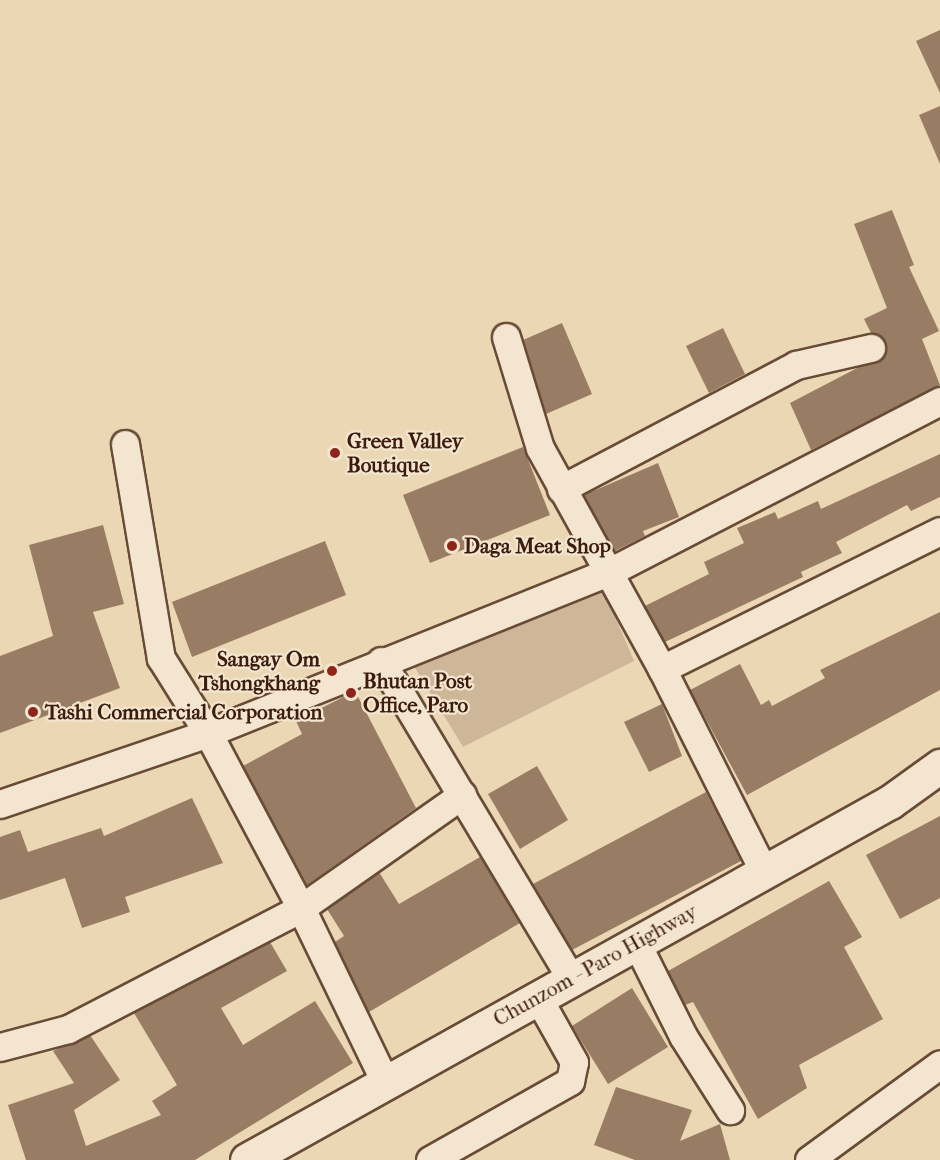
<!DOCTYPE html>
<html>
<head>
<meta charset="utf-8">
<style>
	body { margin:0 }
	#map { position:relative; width:940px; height:1160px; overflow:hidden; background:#ecd7b5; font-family:"IM FELL French Canon",serif }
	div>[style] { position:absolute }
	.green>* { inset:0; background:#ceb798 }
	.building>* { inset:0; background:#987d64 }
	.roads { filter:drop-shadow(2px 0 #684b36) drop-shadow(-2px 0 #684b36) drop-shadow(0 2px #684b36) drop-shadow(0 -2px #684b36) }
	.minor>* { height:27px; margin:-13.5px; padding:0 13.5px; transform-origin:13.5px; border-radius:13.5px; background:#f3e5cf }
	.tertiary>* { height:33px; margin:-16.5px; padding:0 16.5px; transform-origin:16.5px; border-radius:16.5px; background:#f3e5cf }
	.dots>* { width:16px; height:16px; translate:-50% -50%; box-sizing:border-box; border:3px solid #f3e5cf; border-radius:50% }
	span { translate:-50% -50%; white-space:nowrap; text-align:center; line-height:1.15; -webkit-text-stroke:4.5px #f3e5cf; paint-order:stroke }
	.poi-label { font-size:21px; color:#3c1c0c; font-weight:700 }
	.left { translate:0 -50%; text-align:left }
	.right { translate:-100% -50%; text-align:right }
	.street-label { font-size:21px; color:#3c1c0c }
</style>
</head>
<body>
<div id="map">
	<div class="green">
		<i style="clip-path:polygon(602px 586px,634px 661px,463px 747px,412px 663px)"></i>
	</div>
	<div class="building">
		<i style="clip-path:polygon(940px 30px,940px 93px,916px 41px)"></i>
		<i style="clip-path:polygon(940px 106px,940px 164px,919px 115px)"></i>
		<i style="clip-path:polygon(892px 210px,914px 265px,909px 267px,939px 331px,922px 339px,940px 385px,811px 450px,790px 403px,886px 353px,883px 338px,871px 333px,864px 319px,887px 308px,854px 224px)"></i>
		<i style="clip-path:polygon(562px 323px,592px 394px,546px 414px,523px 340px)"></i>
		<i style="clip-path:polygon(723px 328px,745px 374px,709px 393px,686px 346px)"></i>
		<i style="clip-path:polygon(523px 447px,550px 515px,430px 563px,403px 495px)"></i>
		<i style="clip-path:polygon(940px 454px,940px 497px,911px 511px,907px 505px,836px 542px,842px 553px,801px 572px,803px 577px,665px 642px,645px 606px,709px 574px,704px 562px,744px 543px,737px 528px,775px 512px,778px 519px,818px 501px,821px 509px)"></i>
		<i style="clip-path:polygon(658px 463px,679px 517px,643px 531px,645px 536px,615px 551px,584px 495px)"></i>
		<i style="clip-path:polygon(103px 525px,124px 604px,93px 612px,120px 688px,0 733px,0 656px,53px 636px,29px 545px)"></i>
		<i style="clip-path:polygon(325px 541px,346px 595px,192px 657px,172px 602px)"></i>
		<i style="clip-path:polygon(940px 612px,940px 690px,747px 795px,690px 690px,740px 664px,761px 705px,769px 700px,772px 706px,825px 678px,820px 670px)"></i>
		<i style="clip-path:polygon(355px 691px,416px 808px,307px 885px,243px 766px,302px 734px,296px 721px)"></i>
		<i style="clip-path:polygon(662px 704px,682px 756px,649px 772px,624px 722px)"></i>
		<i style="clip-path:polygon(537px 766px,568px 820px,520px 849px,488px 794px)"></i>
		<i style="clip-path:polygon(706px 792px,741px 861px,572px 950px,533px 884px)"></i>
		<i style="clip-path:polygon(192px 798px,223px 863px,125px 897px,130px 912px,82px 928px,65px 878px,0 900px,0 837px,20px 830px,28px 852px,101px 828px,104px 836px)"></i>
		<i style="clip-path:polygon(940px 816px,940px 898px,900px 919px,866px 855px)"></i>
		<i style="clip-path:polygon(480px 857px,520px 923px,369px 1012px,335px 942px,344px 936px,327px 909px,379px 872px,399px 904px)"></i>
		<i style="clip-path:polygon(829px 881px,862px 937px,844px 947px,883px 1019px,799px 1065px,807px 1088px,758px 1119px,693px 1002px,685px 1005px,668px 971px)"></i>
		<i style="clip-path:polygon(270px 942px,287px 971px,221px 1008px,243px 1045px,315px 1001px,353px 1063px,195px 1160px,26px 1160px,8px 1105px,74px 1083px,53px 1051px,90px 1035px,120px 1080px,74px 1110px,86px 1146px,161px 1115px,152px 1101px,177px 1085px,134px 1013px)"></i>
		<i style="clip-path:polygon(632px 988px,668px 1047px,608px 1084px,572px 1026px)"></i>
		<i style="clip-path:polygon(616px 1087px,692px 1110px,680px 1141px,720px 1124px,730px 1160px,635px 1160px,594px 1145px)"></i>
	</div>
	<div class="roads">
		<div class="minor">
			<i style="left:506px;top:337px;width:116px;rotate:73deg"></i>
			<i style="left:540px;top:448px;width:252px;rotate:61.1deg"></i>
			<i style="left:662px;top:669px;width:227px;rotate:63.3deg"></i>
			<i style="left:125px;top:444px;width:217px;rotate:80.5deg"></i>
			<i style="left:161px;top:658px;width:89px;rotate:57.9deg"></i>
			<i style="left:208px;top:733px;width:198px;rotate:62deg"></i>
			<i style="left:301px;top:908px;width:195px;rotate:64.2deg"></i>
			<i style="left:561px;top:489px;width:266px;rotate:-27.8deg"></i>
			<i style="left:796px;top:365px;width:77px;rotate:-12.8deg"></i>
			<i style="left:381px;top:661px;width:368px;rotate:59.1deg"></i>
			<i style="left:662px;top:669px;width:310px;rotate:-26.4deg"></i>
			<i style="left:0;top:804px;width:220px;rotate:-18.8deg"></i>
			<i style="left:208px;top:733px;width:430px;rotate:-21.9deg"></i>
			<i style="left:607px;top:573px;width:375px;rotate:-27.3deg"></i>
			<i style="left:636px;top:942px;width:105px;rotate:63.4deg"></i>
			<i style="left:683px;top:1036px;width:88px;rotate:57.6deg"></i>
			<i style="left:0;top:1047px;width:70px;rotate:-14.8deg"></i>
			<i style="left:68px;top:1029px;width:263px;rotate:-27.4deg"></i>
			<i style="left:301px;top:908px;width:197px;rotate:-35.1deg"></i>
			<i style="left:430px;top:1160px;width:161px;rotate:-29.4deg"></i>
			<i style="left:570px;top:1081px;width:19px;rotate:-78deg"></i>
			<i style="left:574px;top:1062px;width:76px;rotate:-119.3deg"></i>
			<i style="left:809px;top:1160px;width:162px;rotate:-36.2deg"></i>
		</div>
		<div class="tertiary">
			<i style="left:247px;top:1160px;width:736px;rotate:-29.11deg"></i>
			<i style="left:890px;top:802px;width:62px;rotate:-35.8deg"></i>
		</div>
	</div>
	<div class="dots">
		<i style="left:335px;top:453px;background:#8f2418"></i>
		<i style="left:452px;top:546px;background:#8f2418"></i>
		<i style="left:332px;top:671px;background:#8f2418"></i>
		<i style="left:351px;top:693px;background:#8f2418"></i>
		<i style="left:33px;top:712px;background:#8f2418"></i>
	</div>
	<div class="poi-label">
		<span class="left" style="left:347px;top:453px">Green Valley<br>Boutique</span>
		<span class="left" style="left:464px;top:546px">Daga Meat Shop</span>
		<span class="right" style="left:320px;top:671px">Sangay Om<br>Tshongkhang</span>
		<span class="left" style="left:363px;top:693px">Bhutan Post<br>Office, Paro</span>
		<span class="left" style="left:45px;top:712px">Tashi Commercial Corporation</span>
	</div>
	<div class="street-label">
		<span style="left:595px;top:965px;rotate:-29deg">Chunzom - Paro Highway</span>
	</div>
</div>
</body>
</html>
